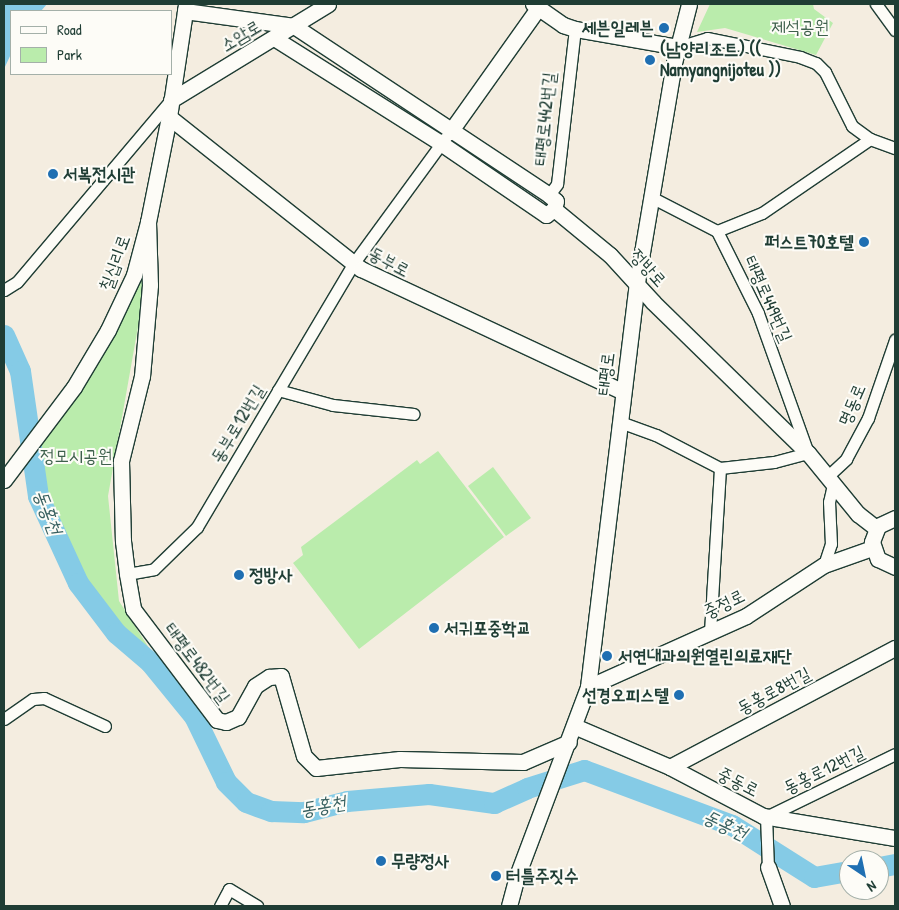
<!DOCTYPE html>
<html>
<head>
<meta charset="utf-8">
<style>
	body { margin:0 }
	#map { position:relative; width:899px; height:910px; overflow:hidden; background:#f4ede0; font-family:"Patrick Hand","Poor Story",sans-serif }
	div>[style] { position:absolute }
	.green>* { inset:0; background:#baecac }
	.water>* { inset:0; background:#85cbe6 }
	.river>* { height:21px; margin:-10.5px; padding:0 10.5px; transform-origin:10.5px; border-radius:10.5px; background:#85cbe6 }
	.roads { filter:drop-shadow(1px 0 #1f3d34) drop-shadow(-1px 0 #1f3d34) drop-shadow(0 1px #1f3d34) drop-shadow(0 -1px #1f3d34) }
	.street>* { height:11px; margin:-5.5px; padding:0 5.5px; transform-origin:5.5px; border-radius:5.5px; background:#fdfcf7 }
	.secondary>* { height:15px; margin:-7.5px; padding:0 7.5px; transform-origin:7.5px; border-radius:7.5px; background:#fdfcf7 }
	.dots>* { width:14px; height:14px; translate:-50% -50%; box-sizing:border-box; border:2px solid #fdfcf7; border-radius:50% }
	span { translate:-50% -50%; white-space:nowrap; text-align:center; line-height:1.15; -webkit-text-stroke:4px #fdfcf7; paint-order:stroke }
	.park-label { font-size:18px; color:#3e604c }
	.poi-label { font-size:18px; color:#1f3d34; font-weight:700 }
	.right { translate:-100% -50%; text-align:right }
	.left { translate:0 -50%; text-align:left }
	.street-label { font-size:18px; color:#1f3d34 }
	.water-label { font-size:19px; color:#386060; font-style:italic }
	.frame { position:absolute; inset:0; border:5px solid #1f3d34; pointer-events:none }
	.legend { position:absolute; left:10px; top:10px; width:162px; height:65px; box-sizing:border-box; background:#fdfcf7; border:1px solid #a4b0a9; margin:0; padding:6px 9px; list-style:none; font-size:15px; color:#1f3d34 }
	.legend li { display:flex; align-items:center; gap:10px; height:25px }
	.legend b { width:25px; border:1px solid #a4b0a9 }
	.north { position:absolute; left:839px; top:850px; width:50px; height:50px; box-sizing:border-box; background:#fdfcf7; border:1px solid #a4b0a9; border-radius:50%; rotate:146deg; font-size:14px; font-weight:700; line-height:20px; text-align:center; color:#1f3d34 }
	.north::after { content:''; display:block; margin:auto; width:18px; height:22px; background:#1f6fb2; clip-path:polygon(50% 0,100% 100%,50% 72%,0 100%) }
</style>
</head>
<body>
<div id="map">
	<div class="green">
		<i style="clip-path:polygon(710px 4px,813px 4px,814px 9px,833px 23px,816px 55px,725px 28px,697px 32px)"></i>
		<i style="clip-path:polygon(149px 265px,108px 496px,119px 601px,186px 706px,85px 586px,32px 450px)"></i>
		<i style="clip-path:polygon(438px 451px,504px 537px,359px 649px,293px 563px,303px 555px,301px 547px,417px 460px,420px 464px)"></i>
		<i style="clip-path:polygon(493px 467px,531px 518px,506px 536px,468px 486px)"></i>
	</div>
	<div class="water">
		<i style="clip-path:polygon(4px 4px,47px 4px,41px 11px,11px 11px,11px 54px,4px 69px)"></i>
	</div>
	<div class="river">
		<i style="left:4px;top:335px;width:39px;rotate:66deg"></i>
		<i style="left:20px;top:371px;width:126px;rotate:81.8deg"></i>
		<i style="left:38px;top:496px;width:96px;rotate:65.3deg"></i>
		<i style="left:78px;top:583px;width:63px;rotate:52.8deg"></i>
		<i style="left:116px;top:633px;width:45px;rotate:40.5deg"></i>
		<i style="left:150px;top:662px;width:70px;rotate:50.8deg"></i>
		<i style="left:194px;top:716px;width:73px;rotate:64.1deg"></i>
		<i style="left:226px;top:782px;width:28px;rotate:45deg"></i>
		<i style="left:246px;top:802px;width:27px;rotate:20deg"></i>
		<i style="left:271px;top:811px;width:33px;rotate:2deg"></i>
		<i style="left:304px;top:812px;width:44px;rotate:-14.3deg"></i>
		<i style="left:347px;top:801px;width:82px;rotate:-4.9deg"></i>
		<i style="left:429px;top:794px;width:66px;rotate:7.9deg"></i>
		<i style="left:494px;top:803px;width:36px;rotate:-24deg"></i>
		<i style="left:527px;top:788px;width:60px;rotate:-17.5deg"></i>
		<i style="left:584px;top:770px;width:158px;rotate:20.4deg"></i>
		<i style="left:732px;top:825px;width:97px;rotate:32.4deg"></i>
		<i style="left:814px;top:877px;width:36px;rotate:-10deg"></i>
		<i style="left:879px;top:867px;width:16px;rotate:-11deg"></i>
	</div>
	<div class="roads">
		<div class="street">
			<i style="left:876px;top:4px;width:32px;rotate:54deg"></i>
			<i style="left:678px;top:47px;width:30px;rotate:-17deg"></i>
			<i style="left:707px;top:38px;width:95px;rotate:11.5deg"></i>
			<i style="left:800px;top:57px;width:17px;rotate:21deg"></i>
			<i style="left:816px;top:63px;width:13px;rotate:45deg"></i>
			<i style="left:825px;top:72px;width:60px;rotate:63.4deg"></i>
			<i style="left:852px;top:126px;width:22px;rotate:36deg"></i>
			<i style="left:870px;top:139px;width:27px;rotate:20deg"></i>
			<i style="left:549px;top:195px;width:14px;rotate:-54deg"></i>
			<i style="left:557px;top:184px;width:156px;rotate:-83.4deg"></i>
			<i style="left:717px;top:231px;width:48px;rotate:-21.8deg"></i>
			<i style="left:762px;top:213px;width:131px;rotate:-34.4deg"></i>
			<i style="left:4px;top:290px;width:15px;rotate:-32deg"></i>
			<i style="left:17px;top:282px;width:238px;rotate:-49.8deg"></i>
			<i style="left:278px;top:390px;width:57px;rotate:15.3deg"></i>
			<i style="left:333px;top:405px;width:81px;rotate:6.3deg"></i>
			<i style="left:620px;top:422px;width:38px;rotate:20deg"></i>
			<i style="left:656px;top:435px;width:72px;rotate:27.3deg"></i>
			<i style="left:720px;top:468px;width:54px;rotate:-6.3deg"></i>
			<i style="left:774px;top:462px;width:35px;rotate:-15deg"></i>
			<i style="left:808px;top:453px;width:149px;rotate:-109.7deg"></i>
			<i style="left:758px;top:313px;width:92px;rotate:-116.6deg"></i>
			<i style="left:717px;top:231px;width:74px;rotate:-152.7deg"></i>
			<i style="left:828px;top:476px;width:25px;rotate:-43deg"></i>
			<i style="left:846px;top:459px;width:47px;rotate:-61.8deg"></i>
			<i style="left:868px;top:418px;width:83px;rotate:-70.9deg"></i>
			<i style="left:824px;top:565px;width:22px;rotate:-72deg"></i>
			<i style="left:831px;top:544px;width:42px;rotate:-92.7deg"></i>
			<i style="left:829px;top:502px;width:18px;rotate:-77deg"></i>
			<i style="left:127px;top:574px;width:27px;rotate:-10deg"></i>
			<i style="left:154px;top:569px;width:60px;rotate:-44.3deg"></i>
			<i style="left:197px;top:527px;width:306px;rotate:-59.3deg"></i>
			<i style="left:353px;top:264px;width:157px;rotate:-53.8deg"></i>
			<i style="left:710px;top:632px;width:164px;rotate:-86.5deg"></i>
			<i style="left:4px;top:719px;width:35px;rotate:-35deg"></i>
			<i style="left:33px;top:699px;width:11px;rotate:-5deg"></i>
			<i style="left:44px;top:698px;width:67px;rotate:24.7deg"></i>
			<i style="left:766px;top:816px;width:51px;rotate:87.8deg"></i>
			<i style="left:768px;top:816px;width:141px;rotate:-26deg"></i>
			<i style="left:220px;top:906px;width:19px;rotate:-62deg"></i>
			<i style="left:229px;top:889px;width:33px;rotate:31deg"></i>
		</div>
		<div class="secondary">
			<i style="left:533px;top:4px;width:37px;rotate:35deg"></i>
			<i style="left:563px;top:25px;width:13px;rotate:18deg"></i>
			<i style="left:575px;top:29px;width:105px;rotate:9.9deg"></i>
			<i style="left:185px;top:11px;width:110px;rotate:7.8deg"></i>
			<i style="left:294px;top:26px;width:306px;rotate:33.5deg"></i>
			<i style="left:549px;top:195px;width:9px;rotate:41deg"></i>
			<i style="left:556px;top:201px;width:8px;rotate:104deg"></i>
			<i style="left:274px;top:38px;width:199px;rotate:32.2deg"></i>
			<i style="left:442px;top:144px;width:126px;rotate:34.3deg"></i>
			<i style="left:546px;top:215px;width:10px;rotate:-37deg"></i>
			<i style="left:171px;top:100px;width:184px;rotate:-31.4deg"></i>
			<i style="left:169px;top:117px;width:245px;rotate:38.4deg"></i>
			<i style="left:361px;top:269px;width:288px;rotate:25.1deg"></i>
			<i style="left:450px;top:132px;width:152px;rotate:-54.6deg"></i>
			<i style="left:554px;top:209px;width:72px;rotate:39.4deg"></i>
			<i style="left:610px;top:255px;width:64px;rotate:47.5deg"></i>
			<i style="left:653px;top:302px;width:216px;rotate:44.3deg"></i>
			<i style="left:808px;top:453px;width:79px;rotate:50.7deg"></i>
			<i style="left:858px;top:514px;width:23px;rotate:38deg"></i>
			<i style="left:148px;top:222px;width:63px;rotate:88.2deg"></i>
			<i style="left:150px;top:285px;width:91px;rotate:95deg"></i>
			<i style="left:142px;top:376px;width:88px;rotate:103.9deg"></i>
			<i style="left:121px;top:461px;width:80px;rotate:88.6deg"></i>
			<i style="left:123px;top:541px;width:33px;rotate:83deg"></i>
			<i style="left:127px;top:574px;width:36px;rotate:80deg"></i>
			<i style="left:133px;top:609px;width:139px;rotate:52.9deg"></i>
			<i style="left:217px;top:720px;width:9px;rotate:13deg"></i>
			<i style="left:226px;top:722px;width:13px;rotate:-23deg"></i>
			<i style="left:238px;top:717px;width:35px;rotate:-61deg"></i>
			<i style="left:255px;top:686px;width:17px;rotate:-33deg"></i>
			<i style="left:269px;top:677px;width:12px;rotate:-5deg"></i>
			<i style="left:281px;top:676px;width:83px;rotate:74deg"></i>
			<i style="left:304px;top:756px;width:17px;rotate:45deg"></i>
			<i style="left:316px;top:768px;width:84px;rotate:-6.1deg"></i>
			<i style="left:400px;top:759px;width:123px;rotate:1.4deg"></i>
			<i style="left:523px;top:762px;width:50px;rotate:-23.5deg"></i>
			<i style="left:4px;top:480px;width:116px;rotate:-53deg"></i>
			<i style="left:74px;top:387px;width:66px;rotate:-59.2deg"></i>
			<i style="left:108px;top:330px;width:61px;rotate:-64.7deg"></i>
			<i style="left:134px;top:275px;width:55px;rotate:-75.2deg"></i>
			<i style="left:148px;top:222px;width:107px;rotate:-78.7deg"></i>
			<i style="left:169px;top:117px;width:114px;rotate:-81.4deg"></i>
			<i style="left:895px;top:518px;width:19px;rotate:155deg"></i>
			<i style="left:878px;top:526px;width:17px;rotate:111deg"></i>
			<i style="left:872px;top:542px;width:18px;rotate:71deg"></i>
			<i style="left:878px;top:559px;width:19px;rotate:25deg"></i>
			<i style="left:588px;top:687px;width:173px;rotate:-24.2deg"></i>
			<i style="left:746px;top:616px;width:93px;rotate:-33.2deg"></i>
			<i style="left:824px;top:565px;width:51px;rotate:-19.5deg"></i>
			<i style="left:574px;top:726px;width:104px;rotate:23.1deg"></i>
			<i style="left:670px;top:767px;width:105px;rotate:27.8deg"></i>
			<i style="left:763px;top:816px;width:134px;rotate:9.5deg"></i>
			<i style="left:670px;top:767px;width:255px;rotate:-27.9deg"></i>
			<i style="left:768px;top:867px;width:41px;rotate:70.3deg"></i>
			<i style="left:509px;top:906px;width:31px;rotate:-75deg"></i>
			<i style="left:517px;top:876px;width:202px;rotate:-69.4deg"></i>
			<i style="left:588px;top:687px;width:408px;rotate:-83.1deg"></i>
			<i style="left:637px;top:282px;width:222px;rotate:-80.4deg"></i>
			<i style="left:674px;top:63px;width:61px;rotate:-75.7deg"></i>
		</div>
	</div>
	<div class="dots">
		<i style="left:664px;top:28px;background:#1f6fb2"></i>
		<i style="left:650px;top:60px;background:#1f6fb2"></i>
		<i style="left:53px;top:174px;background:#1f6fb2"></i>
		<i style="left:864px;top:242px;background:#1f6fb2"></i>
		<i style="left:239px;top:575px;background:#1f6fb2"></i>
		<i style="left:434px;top:628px;background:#1f6fb2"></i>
		<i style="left:607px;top:656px;background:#1f6fb2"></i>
		<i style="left:679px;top:695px;background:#1f6fb2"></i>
		<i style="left:381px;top:861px;background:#1f6fb2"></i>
		<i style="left:496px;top:876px;background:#1f6fb2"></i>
	</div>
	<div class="park-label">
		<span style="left:800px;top:27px">제석공원</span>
		<span style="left:76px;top:456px">정모시공원</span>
	</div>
	<div class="poi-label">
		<span class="right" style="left:654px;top:28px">세븐일레븐</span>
		<span class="left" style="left:660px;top:60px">(남양리조트) ((<br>Namyangnijoteu ))</span>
		<span class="left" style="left:63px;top:174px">서복전시관</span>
		<span class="right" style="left:854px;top:242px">퍼스트70호텔</span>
		<span class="left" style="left:249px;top:575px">정방사</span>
		<span class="left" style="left:444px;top:628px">서귀포중학교</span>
		<span class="left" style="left:618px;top:656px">서연내과의원열린의료재단</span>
		<span class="right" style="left:669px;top:695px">선경오피스텔</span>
		<span class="left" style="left:391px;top:861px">무량정사</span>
		<span class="left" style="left:506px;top:876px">터틀주짓수</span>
	</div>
	<div class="street-label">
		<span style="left:241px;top:36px;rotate:-31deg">소암로</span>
		<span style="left:545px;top:119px;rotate:-84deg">태평로442번길</span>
		<span style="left:389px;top:262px;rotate:28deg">동부로</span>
		<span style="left:115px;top:263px;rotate:-70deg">칠십리로</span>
		<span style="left:648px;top:268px;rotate:48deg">정방로</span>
		<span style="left:768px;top:299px;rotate:66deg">태평로449번길</span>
		<span style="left:606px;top:374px;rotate:-83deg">태평로</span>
		<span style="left:852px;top:405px;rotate:-67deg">명동로</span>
		<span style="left:238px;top:424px;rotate:-59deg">동부로12번길</span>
		<span style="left:724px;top:604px;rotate:-26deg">중정로</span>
		<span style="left:197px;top:663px;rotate:53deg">태평로482번길</span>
		<span style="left:774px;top:691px;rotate:-28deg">동홍로8번길</span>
		<span style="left:824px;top:770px;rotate:-26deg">동홍로12번길</span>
		<span style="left:738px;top:782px;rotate:27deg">중동로</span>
	</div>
	<div class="water-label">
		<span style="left:48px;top:512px;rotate:69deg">동홍천</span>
		<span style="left:323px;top:806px;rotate:-10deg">동홍천</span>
		<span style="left:725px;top:825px;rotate:25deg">동홍천</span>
	</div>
	<div class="frame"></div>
	<ul class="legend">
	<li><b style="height:6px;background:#fdfcf7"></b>Road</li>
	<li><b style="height:14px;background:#baecac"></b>Park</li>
	</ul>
	<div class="north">N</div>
</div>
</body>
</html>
